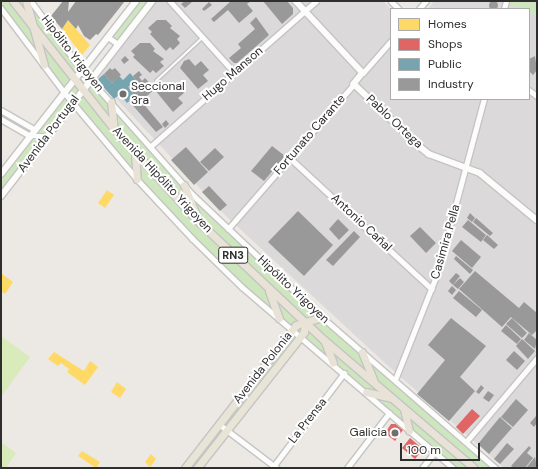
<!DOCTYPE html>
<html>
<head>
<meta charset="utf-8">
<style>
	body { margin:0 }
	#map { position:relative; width:538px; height:469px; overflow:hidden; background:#ece8e4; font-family:"DM Sans",sans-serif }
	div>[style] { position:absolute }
	.industrial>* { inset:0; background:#dcd9db }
	.green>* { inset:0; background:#cee6be }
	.pitch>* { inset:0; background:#d9eabb }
	.homes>* { inset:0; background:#ffd966 }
	.shops>* { inset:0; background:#e06666 }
	.public>* { inset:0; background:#76a5af }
	.industry>* { inset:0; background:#999 }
	.round { border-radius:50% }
	.roads { filter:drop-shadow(1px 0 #c5c4c5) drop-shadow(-1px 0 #c5c4c5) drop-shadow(0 1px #c5c4c5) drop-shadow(0 -1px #c5c4c5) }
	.service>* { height:2px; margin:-1px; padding:0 1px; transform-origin:1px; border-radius:1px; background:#fcfcfb }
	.minor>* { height:4.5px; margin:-2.25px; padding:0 2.25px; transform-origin:2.25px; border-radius:2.25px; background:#fcfcfb }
	.tertiary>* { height:5.5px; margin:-2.75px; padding:0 2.75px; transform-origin:2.75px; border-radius:2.75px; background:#fcfcfb }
	.secondary>* { height:6px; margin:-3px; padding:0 3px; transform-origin:3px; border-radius:3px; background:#fcfcfb }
	.primary>* { height:7px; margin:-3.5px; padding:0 3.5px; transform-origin:3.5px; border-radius:3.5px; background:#e8e4d6 }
	.trunk>* { height:7px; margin:-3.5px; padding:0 3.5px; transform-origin:3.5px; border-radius:3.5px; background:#e9e2d6 }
	.dots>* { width:11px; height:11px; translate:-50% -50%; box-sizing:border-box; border:2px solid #fff; border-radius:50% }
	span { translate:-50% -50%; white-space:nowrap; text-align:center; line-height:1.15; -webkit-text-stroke:4px #fff; paint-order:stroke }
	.shield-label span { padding:1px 3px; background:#fff; border:1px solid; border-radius:3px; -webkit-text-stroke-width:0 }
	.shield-label { font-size:11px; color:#2e2e2e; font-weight:700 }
	.street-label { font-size:12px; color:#2e2e2e }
	.poi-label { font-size:12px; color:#2e2e2e }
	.left { translate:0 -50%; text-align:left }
	.right { translate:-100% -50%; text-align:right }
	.frame { position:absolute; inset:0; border:2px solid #2e2e2e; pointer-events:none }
	.legend { position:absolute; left:390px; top:8px; width:140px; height:92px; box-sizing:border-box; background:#fff; border:1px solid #ababab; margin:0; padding:5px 7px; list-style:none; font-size:12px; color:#2e2e2e }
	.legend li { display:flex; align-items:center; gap:8px; height:20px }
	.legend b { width:20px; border:1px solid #ababab }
	.scale { position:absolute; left:400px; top:443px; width:80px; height:18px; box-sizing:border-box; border:2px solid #2e2e2e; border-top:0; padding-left:5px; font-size:12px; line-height:14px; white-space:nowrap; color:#2e2e2e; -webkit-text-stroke:3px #fff; paint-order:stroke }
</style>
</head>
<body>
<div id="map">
	<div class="industrial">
		<i style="clip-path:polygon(157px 1px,383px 1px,391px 9px,391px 99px,529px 99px,529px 9px,537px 12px,537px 468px,504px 468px,386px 364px,227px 217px,99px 80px,99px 74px)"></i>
		<i style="clip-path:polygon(434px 1px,502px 1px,528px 9px,428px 9px)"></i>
	</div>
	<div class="green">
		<i style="clip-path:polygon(1px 1px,31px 1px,82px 70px,150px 147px,250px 251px,496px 468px,453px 468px,301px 336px,197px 468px,185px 468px,293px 330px,242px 287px,192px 238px,73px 102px,1px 196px,1px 174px,30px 136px,1px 119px,1px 110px,35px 130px,64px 92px,1px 8px)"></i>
		<i style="clip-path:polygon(140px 1px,148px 1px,118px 39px,114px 39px,113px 36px)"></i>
		<i style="clip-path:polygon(510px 1px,537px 1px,537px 16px,529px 13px,529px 9px,509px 5px)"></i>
	</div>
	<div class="pitch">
		<i style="clip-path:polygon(1px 336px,30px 357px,1px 397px)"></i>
		<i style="clip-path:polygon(1px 442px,16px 453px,6px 468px,1px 468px)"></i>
	</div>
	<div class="homes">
		<i style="clip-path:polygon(68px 20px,90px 45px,82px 55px,62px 29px)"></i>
		<i style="clip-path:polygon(107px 190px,114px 195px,105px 208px,98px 203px)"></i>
		<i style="clip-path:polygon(1px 273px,13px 282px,5px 294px,1px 291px)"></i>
		<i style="clip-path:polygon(54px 352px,84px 371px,90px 361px,98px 367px,85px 385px,67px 372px,69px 369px,61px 363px,58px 366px,48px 359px)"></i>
		<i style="clip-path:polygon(117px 382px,126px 389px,120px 398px,111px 392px)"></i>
		<i style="clip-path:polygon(82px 451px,100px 462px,96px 468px,78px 456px)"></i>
		<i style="clip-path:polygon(151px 454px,156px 459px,150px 467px,145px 462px)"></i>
	</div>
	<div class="shops">
		<i style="clip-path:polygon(472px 409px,480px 416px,463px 434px,456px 427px)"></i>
		<i style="clip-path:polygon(391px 424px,396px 424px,403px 430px,395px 441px,385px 433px)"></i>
		<i style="clip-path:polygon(410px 438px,423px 449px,415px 459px,402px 448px)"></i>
	</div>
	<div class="public">
		<i style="clip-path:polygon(130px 73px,136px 80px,128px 87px,135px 96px,127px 103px,120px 94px,114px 99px,97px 80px,104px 74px,112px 83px,119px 76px,123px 80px)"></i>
	</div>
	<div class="industry">
		<i class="round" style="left:488.5px;top:0.5px;width:9px;height:9px"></i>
		<i style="clip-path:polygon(63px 1px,69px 1px,68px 12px,76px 1px,125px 1px,98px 35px,96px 34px,90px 40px,84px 36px,78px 25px,76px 29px,68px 20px,62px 29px,51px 16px)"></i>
		<i style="clip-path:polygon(185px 1px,192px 1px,192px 2px,185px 8px,181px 4px)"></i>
		<i style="clip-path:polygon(231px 1px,251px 1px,247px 4px,253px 11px,239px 23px,228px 10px,214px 22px,211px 19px)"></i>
		<i style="clip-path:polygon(263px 1px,287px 1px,293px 8px,293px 14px,282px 24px)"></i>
		<i style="clip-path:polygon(209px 2px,212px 5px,204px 11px,202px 9px)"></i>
		<i style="clip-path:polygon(256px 17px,269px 35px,237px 63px,234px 63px,229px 58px,241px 48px,238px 44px,255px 29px,250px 23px)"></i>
		<i style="clip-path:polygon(157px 20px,166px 20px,172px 26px,170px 28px,180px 36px,177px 39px,180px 43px,173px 50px,170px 47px,166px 51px,150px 34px,152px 32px,148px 28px)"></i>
		<i style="clip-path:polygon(140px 43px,150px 43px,155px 49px,153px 51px,164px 59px,160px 62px,164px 66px,156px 73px,153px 70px,150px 73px,133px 57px,135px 55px,131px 51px)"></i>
		<i style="clip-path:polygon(125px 56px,129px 60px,124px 64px,121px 60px)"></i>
		<i style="clip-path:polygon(535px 56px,537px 70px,533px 75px,529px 71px,529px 59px)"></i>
		<i style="clip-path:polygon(189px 59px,195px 66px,201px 61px,209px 70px,203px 75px,208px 81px,198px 89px,180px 68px,184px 61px)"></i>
		<i style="clip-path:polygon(110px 68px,112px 70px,115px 68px,121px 75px,112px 83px,104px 74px)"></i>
		<i style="clip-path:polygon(139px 71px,142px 75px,139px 77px,142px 81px,145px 78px,155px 89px,141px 101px,163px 127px,156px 132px,129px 101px,135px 96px,128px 87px,136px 80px,133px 76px)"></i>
		<i style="clip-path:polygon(165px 82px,170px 89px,176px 84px,184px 93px,178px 98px,183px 103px,173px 112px,155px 90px,160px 84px)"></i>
		<i style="clip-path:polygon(166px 120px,169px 124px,165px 128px,162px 124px)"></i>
		<i style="clip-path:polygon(272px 146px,285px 156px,264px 181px,251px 171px)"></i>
		<i style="clip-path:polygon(186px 147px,208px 172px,194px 185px,171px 160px)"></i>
		<i style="clip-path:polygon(215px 148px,224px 157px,209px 171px,200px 162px)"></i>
		<i style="clip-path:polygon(209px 186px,227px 205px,220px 211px,202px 192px)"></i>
		<i style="clip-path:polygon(298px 211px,333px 245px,304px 276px,268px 242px)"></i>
		<i style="clip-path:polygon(470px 213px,475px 218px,472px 222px,467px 218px)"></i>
		<i style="clip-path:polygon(476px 218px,493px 233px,490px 236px,473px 222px)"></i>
		<i style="clip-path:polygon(338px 219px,349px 230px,339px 240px,329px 229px)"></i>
		<i style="clip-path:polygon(468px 220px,486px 235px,481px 242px,462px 227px)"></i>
		<i style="clip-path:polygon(420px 227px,436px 243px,426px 253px,410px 236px)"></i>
		<i style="clip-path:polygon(354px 231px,360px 237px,333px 266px,326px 260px)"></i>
		<i style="clip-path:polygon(487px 235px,498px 245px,494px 249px,483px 240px)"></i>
		<i style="clip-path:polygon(461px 240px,481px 257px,472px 268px,452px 251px)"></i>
		<i style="clip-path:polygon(456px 256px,473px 270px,470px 274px,454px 259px)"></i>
		<i style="clip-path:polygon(475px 271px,519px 308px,524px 302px,537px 313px,537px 330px,532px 335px,511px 317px,502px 327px,459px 289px)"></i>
		<i style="clip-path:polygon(456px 273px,460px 276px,453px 285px,449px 281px)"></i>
		<i style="clip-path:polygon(460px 278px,464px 282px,458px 289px,453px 285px)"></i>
		<i style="clip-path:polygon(452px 286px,456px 290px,452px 295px,448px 291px)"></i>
		<i style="clip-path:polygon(459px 291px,482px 310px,476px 317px,453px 298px)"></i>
		<i style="clip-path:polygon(451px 318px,486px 346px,460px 377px,475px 391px,449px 421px,417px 394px,445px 360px,428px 345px)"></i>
		<i style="clip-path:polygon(512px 318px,527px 333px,522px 338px,506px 324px)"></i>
		<i style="clip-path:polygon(506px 325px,521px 339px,517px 344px,501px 331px)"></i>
		<i style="clip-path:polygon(529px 333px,537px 340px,535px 349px,524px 340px)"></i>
		<i style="clip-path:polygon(522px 339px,535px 351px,528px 359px,516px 346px)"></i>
		<i style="clip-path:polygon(514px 351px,525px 361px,517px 370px,506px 360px)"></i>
		<i style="clip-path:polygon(481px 385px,484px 388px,479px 394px,476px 392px)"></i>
		<i style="clip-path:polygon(488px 391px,494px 395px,489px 402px,483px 398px)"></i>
		<i style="clip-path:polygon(516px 399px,528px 410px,513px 427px,501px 417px)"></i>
		<i style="clip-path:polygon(536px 416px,537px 423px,534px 427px,530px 423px)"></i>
		<i style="clip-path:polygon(500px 417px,512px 428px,489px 454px,478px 444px)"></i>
		<i style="clip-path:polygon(507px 443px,514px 449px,500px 464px,494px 459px)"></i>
		<i style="clip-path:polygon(529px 446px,531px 448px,527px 453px,533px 458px,525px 468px,514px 468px,511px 466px)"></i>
		<i style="clip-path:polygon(535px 457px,537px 468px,526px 468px)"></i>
	</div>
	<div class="roads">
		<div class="service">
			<i style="left:156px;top:81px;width:63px;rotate:-43.1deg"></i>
		</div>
		<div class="minor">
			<i style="left:31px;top:1px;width:86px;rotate:53.5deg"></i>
			<i style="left:82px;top:70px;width:166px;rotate:48.4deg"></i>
			<i style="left:192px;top:194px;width:179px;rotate:43.4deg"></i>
			<i style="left:322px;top:317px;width:230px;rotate:41deg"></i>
			<i style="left:170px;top:1px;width:97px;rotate:47.9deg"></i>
			<i style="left:391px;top:1px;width:11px;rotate:45deg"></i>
			<i style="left:1px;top:8px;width:105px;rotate:53.1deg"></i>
			<i style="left:64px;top:92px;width:114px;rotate:50deg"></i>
			<i style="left:137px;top:179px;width:81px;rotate:47deg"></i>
			<i style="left:192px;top:238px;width:70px;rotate:44.4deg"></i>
			<i style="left:242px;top:287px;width:278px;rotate:40.6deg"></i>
			<i style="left:419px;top:9px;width:11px;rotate:-49deg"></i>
			<i style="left:504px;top:9px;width:8px;rotate:-76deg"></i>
			<i style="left:108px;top:37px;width:12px;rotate:35deg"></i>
			<i style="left:363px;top:73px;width:43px;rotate:-48.8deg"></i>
			<i style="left:529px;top:90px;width:10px;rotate:37deg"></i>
			<i style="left:1px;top:110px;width:39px;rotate:30deg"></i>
			<i style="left:1px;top:119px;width:34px;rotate:30deg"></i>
			<i style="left:30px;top:136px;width:17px"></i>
			<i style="left:150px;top:147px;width:221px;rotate:-41.3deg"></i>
			<i style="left:290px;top:158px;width:193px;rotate:42.7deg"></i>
			<i style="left:228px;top:229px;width:192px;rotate:-49deg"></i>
			<i style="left:395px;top:380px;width:114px;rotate:-68.4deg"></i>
			<i style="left:437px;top:274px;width:181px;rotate:-75deg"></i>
			<i style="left:219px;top:424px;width:73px;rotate:37.2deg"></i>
			<i style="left:466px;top:442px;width:110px;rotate:-49.8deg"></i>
			<i style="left:272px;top:468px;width:119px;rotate:-52.8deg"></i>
			<i style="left:347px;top:468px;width:69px;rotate:-52.6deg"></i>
			<i style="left:422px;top:468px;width:21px;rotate:-51deg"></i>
		</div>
		<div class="tertiary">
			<i style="left:296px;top:1px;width:98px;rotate:47.1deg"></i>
			<i style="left:363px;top:73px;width:14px;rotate:129deg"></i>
			<i style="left:354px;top:84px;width:90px;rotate:43.6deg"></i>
			<i style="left:419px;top:146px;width:13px;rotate:39deg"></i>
			<i style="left:429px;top:154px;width:54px;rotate:20.4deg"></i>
			<i style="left:480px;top:173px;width:74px;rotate:39.5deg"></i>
		</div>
		<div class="secondary">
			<i style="left:1px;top:174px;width:219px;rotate:-52deg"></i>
			<i style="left:1px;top:196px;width:247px;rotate:-52.2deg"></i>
		</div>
		<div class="primary">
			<i style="left:185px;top:468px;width:181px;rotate:-52.2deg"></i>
			<i style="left:296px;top:325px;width:9px;rotate:-18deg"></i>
			<i style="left:305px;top:322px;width:10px;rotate:96deg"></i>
			<i style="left:304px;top:332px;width:173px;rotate:128.2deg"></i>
		</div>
		<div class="trunk">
			<i style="left:13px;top:1px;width:163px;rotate:51.7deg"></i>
			<i style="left:114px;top:129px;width:125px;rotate:47.6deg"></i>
			<i style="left:198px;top:221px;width:173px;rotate:43.4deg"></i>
			<i style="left:324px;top:340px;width:197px;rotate:40.5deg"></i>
			<i style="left:26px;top:1px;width:66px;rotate:74.3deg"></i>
			<i style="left:111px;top:102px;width:27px;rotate:84deg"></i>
			<i style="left:135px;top:153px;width:26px;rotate:86deg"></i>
			<i style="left:184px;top:185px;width:35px;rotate:68deg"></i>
			<i style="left:269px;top:291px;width:29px;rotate:70deg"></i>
			<i style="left:305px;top:322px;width:18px;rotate:-16deg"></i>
			<i style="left:325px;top:342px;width:22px;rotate:69deg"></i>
			<i style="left:362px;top:352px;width:31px;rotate:68deg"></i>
			<i style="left:366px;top:392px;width:26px;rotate:13deg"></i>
			<i style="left:404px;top:409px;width:22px;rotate:77deg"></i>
		</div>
	</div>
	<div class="dots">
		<i style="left:123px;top:94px;background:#706f6e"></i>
		<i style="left:395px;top:433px;background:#706f6e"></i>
	</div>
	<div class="shield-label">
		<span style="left:233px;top:255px">RN3</span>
	</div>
	<div class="street-label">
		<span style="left:72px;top:54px;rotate:52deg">Hipólito Yrigoyen</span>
		<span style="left:233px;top:74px;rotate:-41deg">Hugo Manson</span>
		<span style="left:394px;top:122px;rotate:43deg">Pablo Ortega</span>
		<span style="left:49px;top:134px;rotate:-53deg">Avenida Portugal</span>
		<span style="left:310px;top:135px;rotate:-49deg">Fortunato Carante</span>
		<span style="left:162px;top:180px;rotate:47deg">Avenida Hipólito Yrigoyen</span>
		<span style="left:361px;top:223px;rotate:43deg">Antonio Cañal</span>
		<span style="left:446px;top:242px;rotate:-74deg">Casimira Pella</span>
		<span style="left:293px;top:290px;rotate:43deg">Hipólito Yrigoyen</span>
		<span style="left:263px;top:368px;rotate:-52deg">Avenida Polonia</span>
		<span style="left:308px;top:421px;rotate:-52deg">La Prensa</span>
	</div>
	<div class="poi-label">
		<span class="left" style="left:131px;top:94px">Seccional<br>3ra</span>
		<span class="right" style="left:387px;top:433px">Galicia</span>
	</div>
	<div class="frame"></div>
	<ul class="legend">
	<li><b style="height:11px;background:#ffd966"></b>Homes</li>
	<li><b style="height:11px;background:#e06666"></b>Shops</li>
	<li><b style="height:11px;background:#76a5af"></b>Public</li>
	<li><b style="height:11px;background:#999"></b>Industry</li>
	</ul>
	<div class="scale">100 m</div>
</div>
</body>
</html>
